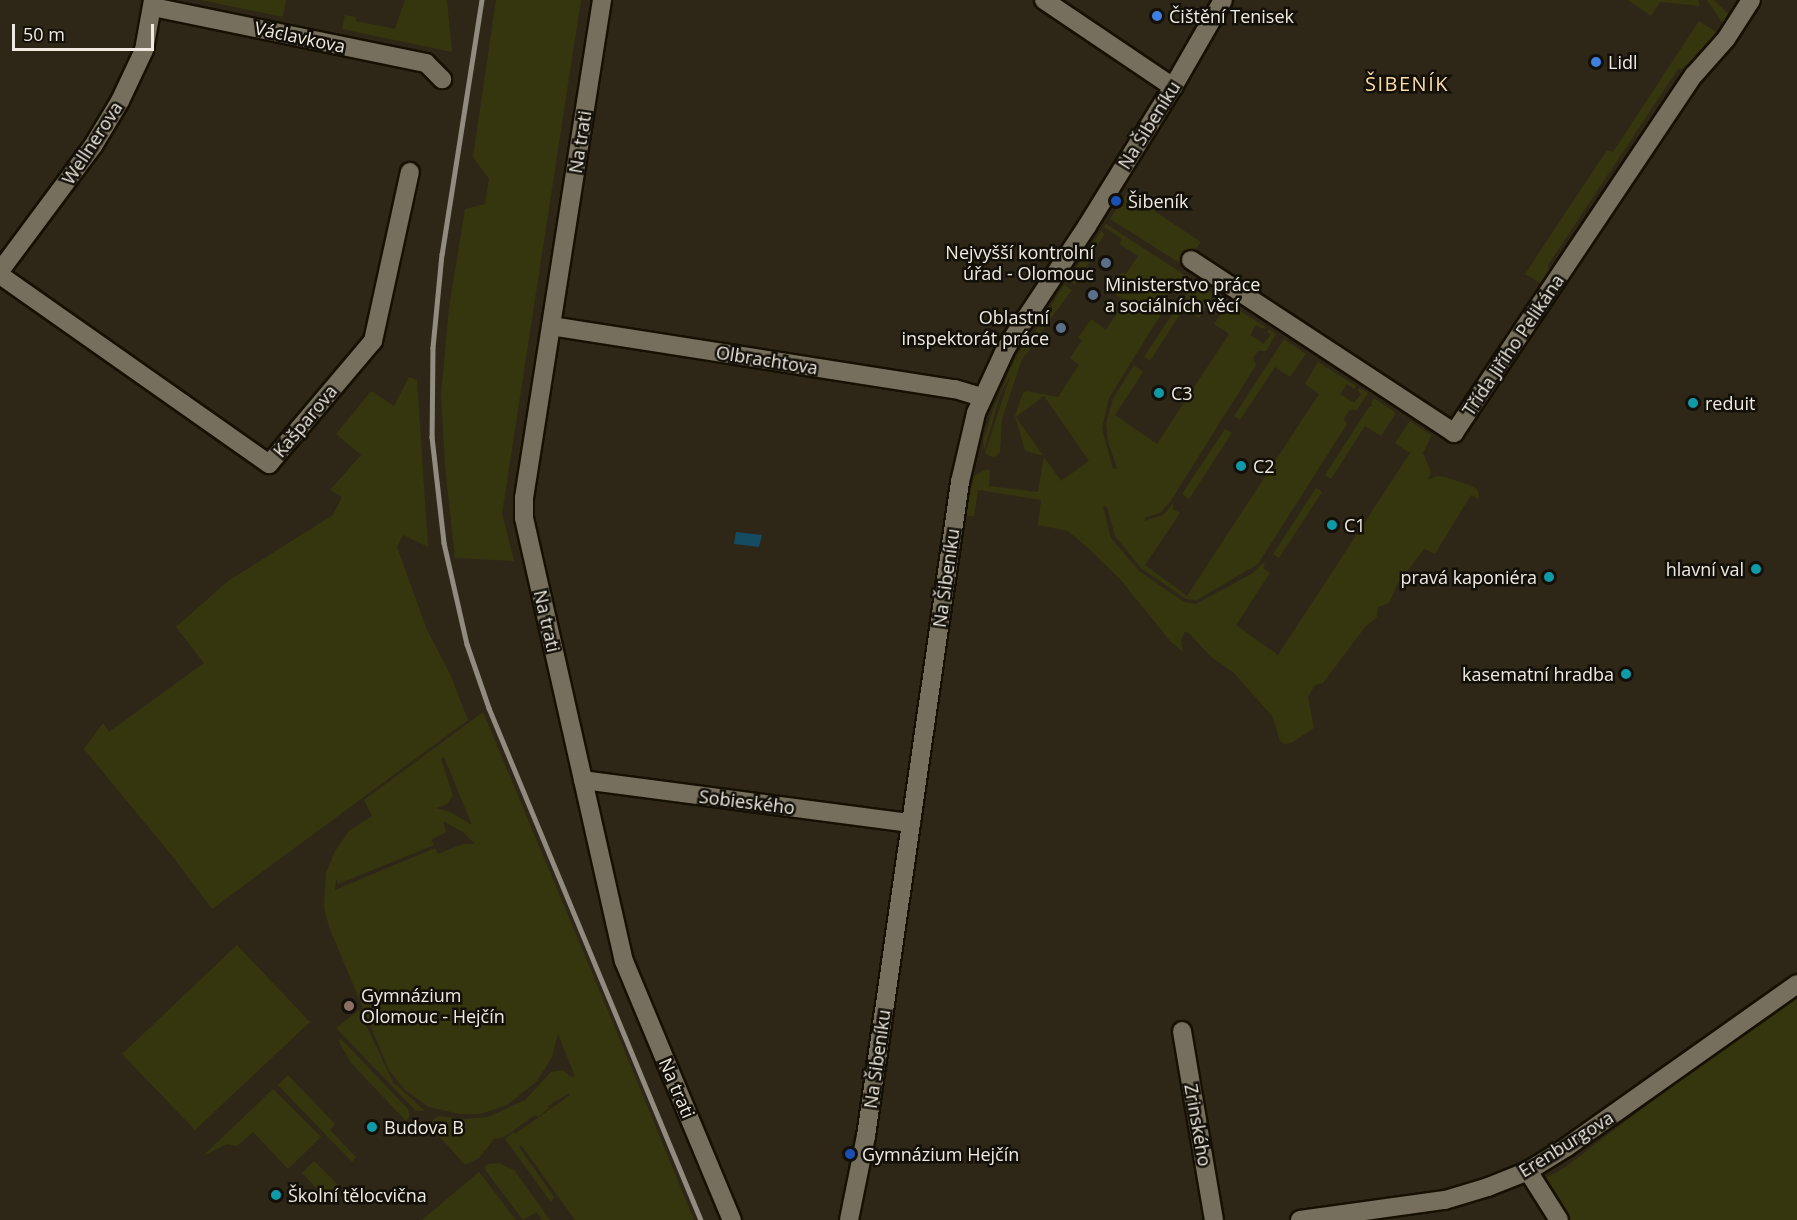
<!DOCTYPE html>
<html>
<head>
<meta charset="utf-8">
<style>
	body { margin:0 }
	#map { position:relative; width:1797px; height:1220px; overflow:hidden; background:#2e2717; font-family:"Open Sans",sans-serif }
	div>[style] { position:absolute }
	.green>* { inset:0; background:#35360e }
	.water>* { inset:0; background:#134c63 }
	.roads { filter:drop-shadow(2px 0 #161002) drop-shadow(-2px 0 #161002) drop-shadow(0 2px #161002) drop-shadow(0 -2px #161002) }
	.street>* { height:18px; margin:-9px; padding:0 9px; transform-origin:9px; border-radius:9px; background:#776f5d }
	.rail>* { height:4.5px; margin:-2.25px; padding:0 2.25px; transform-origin:2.25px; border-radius:2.25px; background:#928c80 }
	.dots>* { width:16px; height:16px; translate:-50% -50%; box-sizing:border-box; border:3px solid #131009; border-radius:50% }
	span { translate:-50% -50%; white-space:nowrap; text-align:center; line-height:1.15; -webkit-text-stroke:5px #131009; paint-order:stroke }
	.poi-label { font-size:18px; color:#f0ebe1 }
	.left { translate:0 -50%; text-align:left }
	.right { translate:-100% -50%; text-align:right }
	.street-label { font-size:18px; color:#f0ebe1 }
	.neighbourhood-label { font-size:20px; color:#fcdba4; letter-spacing:1.5px }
	.scale { position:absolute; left:12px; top:24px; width:142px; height:27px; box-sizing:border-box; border:3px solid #f0ebe1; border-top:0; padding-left:8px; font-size:18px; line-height:21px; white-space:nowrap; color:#f0ebe1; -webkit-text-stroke:4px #131009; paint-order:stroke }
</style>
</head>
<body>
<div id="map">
	<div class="green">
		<i style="clip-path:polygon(201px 0,286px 0,283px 17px)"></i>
		<i style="clip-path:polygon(405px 0,447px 0,452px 52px,342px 29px,345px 15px,356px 17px,356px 21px,395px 29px)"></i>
		<i style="clip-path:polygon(496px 0,581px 0,502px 514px,514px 561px,455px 558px,445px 466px,441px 394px,449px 308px,465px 209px,485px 204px,489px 179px,473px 157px)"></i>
		<i style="clip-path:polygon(1628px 0,1698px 0,1700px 6px,1660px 2px,1651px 16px)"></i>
		<i style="clip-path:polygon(1707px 0,1714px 0,1727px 13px,1729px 19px,1725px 27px)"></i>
		<i style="clip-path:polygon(1699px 21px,1719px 34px,1689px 68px,1678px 69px,1548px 265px,1550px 277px,1544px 285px,1525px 274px,1607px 150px,1613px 152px)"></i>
		<i style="clip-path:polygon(1127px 193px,1201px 242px,1183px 265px,1110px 219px)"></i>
		<i style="clip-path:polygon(evenodd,1106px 224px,1186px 276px,1175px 292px,1168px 292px,1163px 300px,1166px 306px,1109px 398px,1102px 429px,1113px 469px,1117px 468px,1108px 442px,1106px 423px,1113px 399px,1134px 365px,1143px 372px,1115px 415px,1157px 444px,1229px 334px,1214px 324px,1228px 303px,1265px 327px,1264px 329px,1256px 325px,1250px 335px,1264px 344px,1271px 334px,1267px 332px,1269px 329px,1276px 334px,1266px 351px,1258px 351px,1253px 358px,1256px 365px,1170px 502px,1160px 513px,1146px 517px,1144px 521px,1163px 515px,1173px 504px,1173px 509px,1180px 513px,1145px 565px,1187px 596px,1319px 394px,1305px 384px,1318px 362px,1356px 386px,1354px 389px,1347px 384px,1340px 394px,1354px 403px,1361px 394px,1358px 391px,1359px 388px,1368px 393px,1357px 410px,1349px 410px,1344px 419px,1347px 424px,1258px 564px,1197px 600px,1186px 599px,1141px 568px,1115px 536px,1107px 507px,1103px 506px,1111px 538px,1139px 571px,1184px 602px,1196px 604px,1253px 573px,1263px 563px,1265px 564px,1263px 568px,1270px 573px,1236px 625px,1278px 655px,1410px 453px,1395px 443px,1410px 421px,1431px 435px,1434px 430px,1423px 453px,1431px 472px,1428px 480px,1437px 476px,1445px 477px,1469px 485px,1477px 489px,1479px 494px,1478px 499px,1471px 495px,1435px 554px,1424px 549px,1398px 583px,1389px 603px,1378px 607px,1377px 617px,1365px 627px,1323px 683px,1315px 685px,1308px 697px,1314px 728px,1291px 743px,1285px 744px,1280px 741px,1272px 716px,1233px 672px,1211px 657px,1189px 633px,1185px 632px,1181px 640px,1183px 652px,1171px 642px,1120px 579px,1087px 547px,1068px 531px,1038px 525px,1041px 500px,978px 490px,974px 516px,966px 516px,974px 476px,987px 469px,990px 470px,989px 486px,1038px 492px,1044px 456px,1025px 451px,1015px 416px,1023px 393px,1026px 391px,1058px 397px,1079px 365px,1070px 358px,1082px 340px,1078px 338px,1091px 319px,1106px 330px,1125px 301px,1110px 290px,1122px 272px,1126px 274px,1138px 256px,1119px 244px,1122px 239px,1104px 227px,1106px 224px,1044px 396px,1089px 461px,1061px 481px,1016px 417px,1044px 396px)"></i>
		<i style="clip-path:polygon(1101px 231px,1105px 234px,1093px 252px,1095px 254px,1075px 285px,1068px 280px)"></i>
		<i style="clip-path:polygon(1194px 281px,1214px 294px,1199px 318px,1184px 308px,1150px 361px,1144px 357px)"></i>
		<i style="clip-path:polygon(1064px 285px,1072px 290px,1037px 337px,1035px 332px)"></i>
		<i style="clip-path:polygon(1031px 333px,1032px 337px,1013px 367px,1031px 341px,1034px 344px,1022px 359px,1002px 419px,1000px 452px,995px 457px,989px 456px,985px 453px,1011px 374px,1000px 395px,984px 451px,983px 441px,993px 410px,1013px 363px)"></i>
		<i style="clip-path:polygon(1284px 339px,1306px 354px,1290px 377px,1275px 367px,1240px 420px,1234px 416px)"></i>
		<i style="clip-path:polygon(409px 377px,417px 380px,428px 547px,403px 535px,397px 547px,427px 630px,450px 674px,468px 720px,212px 909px,173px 857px,84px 749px,103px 723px,109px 732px,204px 663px,176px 627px,228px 581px,333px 515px,342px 497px,330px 490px,361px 455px,336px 434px,371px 391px,394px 406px)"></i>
		<i style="clip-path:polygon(1374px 398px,1396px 413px,1381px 436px,1365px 426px,1331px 479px,1325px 475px,1369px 407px,1373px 406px,1371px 404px)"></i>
		<i style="clip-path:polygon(1225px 429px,1232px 433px,1189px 499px,1182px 494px)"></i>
		<i style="clip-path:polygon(1316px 488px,1322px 492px,1279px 558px,1273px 554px)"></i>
		<i style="clip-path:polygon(evenodd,483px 712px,615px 1028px,694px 1220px,575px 1220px,521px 1145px,519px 1147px,554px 1197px,551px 1202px,505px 1139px,513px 1132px,515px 1134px,570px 1095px,569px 1093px,548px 1106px,549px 1108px,538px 1117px,535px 1115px,504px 1137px,494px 1139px,479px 1158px,465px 1165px,432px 1128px,433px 1120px,438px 1116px,465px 1119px,488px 1117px,525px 1100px,551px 1072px,563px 1070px,571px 1077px,575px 1076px,558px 1034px,552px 1057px,537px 1081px,507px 1105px,480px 1114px,460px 1114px,429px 1107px,405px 1090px,389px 1070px,329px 927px,324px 907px,326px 873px,335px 851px,349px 831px,372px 816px,364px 800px,483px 712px,444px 757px,472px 825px,450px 812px,436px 808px,447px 804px,453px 795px,441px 759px,444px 757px,483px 712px,443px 821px,463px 832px,475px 844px,463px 844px,438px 854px,435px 848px,335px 890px,336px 879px,338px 884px,434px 845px,431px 840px,446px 832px,443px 821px)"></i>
		<i style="clip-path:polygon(237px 945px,310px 1022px,195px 1130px,122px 1054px)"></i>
		<i style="clip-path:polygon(1797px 998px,1797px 1220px,1552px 1220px,1531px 1186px,1564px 1168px,1688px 1074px)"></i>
		<i style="clip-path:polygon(359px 1010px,393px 1082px,425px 1111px,416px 1111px,336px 1028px)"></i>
		<i style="clip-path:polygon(341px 1039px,408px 1109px,410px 1116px,406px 1121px,351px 1063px,338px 1040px)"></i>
		<i style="clip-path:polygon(288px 1075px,335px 1124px,330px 1130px,356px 1157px,352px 1162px,278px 1085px)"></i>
		<i style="clip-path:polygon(273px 1089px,321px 1137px,288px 1169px,253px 1132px,237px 1146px,227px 1144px,203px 1156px)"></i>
		<i style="clip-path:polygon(314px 1161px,338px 1185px,325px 1197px,302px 1173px)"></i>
		<i style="clip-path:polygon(499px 1163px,514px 1170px,550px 1220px,542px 1220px,537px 1212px,523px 1220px,486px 1171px,485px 1166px,488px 1164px)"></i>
		<i style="clip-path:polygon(479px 1172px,516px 1220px,422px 1220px,447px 1199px)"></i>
	</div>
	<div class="water">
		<i style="clip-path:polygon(736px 532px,762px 535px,759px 547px,734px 544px)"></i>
	</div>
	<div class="roads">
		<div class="street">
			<i style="left:602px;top:0;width:504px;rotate:98.9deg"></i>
			<i style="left:524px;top:498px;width:20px;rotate:90deg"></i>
			<i style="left:524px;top:518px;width:454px;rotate:77.3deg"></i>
			<i style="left:624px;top:961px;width:281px;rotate:67.4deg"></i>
			<i style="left:1044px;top:0;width:156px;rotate:34deg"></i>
			<i style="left:153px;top:7px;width:279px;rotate:11.6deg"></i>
			<i style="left:426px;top:63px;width:23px;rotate:45deg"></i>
			<i style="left:1191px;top:260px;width:315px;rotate:33.3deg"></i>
			<i style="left:1454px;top:433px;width:431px;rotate:-56.2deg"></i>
			<i style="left:1694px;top:75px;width:48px;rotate:-48.4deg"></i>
			<i style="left:1726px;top:39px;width:46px;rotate:-57.3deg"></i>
			<i style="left:0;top:271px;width:156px;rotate:-53.4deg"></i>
			<i style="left:93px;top:146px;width:52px;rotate:-59deg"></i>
			<i style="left:120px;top:101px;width:56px;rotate:-64.8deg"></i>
			<i style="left:144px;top:50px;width:51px;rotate:-79.8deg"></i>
			<i style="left:0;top:275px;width:329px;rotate:35.1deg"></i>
			<i style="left:269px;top:464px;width:161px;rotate:-49.8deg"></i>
			<i style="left:373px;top:341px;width:173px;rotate:-77.7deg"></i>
			<i style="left:551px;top:326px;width:409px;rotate:8.9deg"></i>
			<i style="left:955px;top:389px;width:28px;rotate:17deg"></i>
			<i style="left:583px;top:780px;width:331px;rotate:7.5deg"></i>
			<i style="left:1182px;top:1031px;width:192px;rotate:80.4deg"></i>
			<i style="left:1528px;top:1171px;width:58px;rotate:57.7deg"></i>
			<i style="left:849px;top:1220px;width:86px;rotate:-78.6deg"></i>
			<i style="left:866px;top:1136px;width:661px;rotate:-81.82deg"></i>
			<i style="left:960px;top:482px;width:71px;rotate:-76.9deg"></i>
			<i style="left:976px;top:413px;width:72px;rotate:-65.2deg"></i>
			<i style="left:1006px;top:348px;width:146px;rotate:-56.4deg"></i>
			<i style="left:1087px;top:226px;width:163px;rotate:-58.3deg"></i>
			<i style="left:1173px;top:87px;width:100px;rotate:-60.1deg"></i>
			<i style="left:1300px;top:1220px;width:146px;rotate:-7.9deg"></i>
			<i style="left:1445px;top:1200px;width:45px;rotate:-16.8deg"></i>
			<i style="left:1488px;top:1187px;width:43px;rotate:-21.8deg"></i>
			<i style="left:1528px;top:1171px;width:46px;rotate:-31.6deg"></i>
			<i style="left:1567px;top:1147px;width:282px;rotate:-35.3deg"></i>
		</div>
	</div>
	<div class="rail">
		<i style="left:482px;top:0;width:257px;rotate:98.9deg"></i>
		<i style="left:442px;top:254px;width:94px;rotate:95.5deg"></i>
		<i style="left:433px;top:348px;width:89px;rotate:90.6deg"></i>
		<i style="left:432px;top:437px;width:107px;rotate:83.5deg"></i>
		<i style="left:444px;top:543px;width:104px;rotate:77.2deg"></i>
		<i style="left:467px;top:644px;width:68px;rotate:71deg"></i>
		<i style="left:489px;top:708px;width:554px;rotate:67.51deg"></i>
	</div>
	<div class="dots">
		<i style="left:1157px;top:16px;background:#3f7fe0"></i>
		<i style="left:1596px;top:62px;background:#3f7fe0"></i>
		<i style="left:1116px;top:201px;background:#1a4fb4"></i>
		<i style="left:1106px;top:263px;background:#5c6f8a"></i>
		<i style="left:1093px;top:295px;background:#5c6f8a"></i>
		<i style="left:1061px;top:328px;background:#5c6f8a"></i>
		<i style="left:1159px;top:393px;background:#0f9aa8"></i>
		<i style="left:1693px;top:403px;background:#0f9aa8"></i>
		<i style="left:1241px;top:466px;background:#0f9aa8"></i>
		<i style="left:1332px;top:525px;background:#0f9aa8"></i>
		<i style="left:1756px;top:569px;background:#0f9aa8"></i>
		<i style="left:1549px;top:577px;background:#0f9aa8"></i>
		<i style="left:1626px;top:674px;background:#0f9aa8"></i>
		<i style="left:349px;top:1006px;background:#8d6e63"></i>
		<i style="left:372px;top:1127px;background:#0f9aa8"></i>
		<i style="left:850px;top:1154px;background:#1a4fb4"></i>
		<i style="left:276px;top:1195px;background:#0f9aa8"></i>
	</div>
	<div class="poi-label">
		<span class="left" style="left:1169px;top:16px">Čištění Tenisek</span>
		<span class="left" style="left:1608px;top:62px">Lidl</span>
		<span class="left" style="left:1128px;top:201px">Šibeník</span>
		<span class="right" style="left:1094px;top:263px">Nejvyšší kontrolní<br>úřad - Olomouc</span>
		<span class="left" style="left:1105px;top:295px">Ministerstvo práce<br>a sociálních věcí</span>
		<span class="right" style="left:1049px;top:328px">Oblastní<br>inspektorát práce</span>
		<span class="left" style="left:1171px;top:393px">C3</span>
		<span class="left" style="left:1705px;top:403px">reduit</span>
		<span class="left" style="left:1253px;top:466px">C2</span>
		<span class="left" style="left:1344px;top:525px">C1</span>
		<span class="right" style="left:1744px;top:569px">hlavní val</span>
		<span class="right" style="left:1537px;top:577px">pravá kaponiéra</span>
		<span class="right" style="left:1614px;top:674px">kasematní hradba</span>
		<span class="left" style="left:361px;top:1006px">Gymnázium<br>Olomouc - Hejčín</span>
		<span class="left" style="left:384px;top:1127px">Budova B</span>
		<span class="left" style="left:862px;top:1154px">Gymnázium Hejčín</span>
		<span class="left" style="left:288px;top:1195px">Školní tělocvična</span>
	</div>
	<div class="street-label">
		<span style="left:300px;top:37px;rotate:12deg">Václavkova</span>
		<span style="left:1149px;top:125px;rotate:-58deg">Na Šibeníku</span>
		<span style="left:580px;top:142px;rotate:-81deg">Na trati</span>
		<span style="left:92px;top:143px;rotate:-57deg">Wellnerova</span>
		<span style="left:1513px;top:345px;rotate:-56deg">Třída Jiřího Pelikána</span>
		<span style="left:767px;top:360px;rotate:9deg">Olbrachtova</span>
		<span style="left:305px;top:421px;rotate:-50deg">Kašparova</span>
		<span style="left:946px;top:578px;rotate:-82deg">Na Šibeníku</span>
		<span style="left:547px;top:621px;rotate:77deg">Na trati</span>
		<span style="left:747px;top:802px;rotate:7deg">Sobieského</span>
		<span style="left:877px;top:1059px;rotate:-82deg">Na Šibeníku</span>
		<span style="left:677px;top:1088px;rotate:67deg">Na trati</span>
		<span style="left:1198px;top:1125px;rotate:80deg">Zrinského</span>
		<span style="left:1566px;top:1144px;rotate:-32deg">Erenburgova</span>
	</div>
	<div class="neighbourhood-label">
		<span style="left:1407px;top:83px">ŠIBENÍK</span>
	</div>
	<div class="scale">50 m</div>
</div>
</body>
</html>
